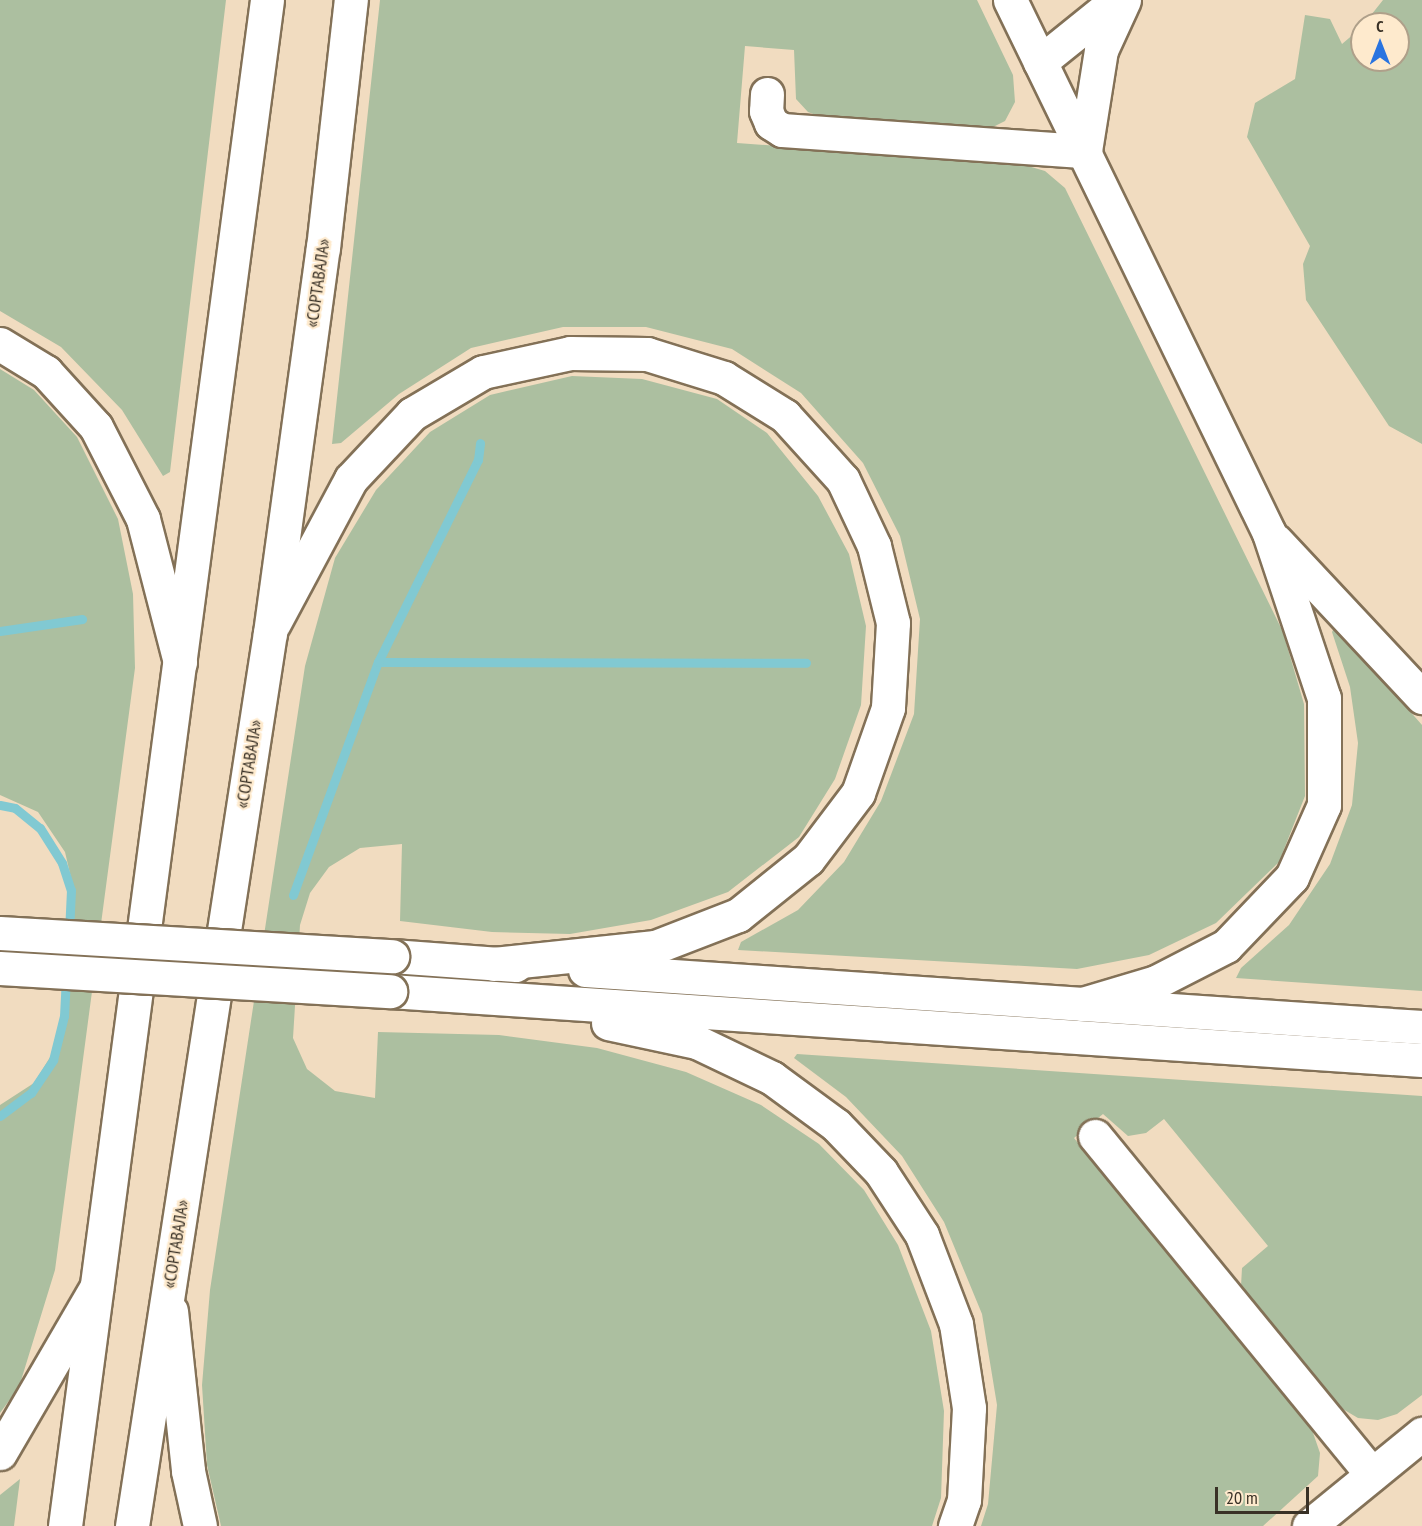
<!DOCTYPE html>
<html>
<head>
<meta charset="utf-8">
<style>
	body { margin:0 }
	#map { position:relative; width:1422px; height:1526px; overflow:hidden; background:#f1dcc0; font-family:"PT Sans Narrow",sans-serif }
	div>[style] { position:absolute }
	.green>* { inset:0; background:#acbfa0 }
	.stream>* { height:9px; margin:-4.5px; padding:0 4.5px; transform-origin:4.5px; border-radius:4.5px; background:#81c9d2 }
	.roads { filter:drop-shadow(2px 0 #837157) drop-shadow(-2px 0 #837157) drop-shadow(0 2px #837157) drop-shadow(0 -2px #837157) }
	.minor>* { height:33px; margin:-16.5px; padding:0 16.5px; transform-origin:16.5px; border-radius:16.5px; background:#fff }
	.major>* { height:33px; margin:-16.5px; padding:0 16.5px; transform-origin:16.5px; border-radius:16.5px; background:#fff }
	.highway>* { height:33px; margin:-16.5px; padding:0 16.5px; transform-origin:16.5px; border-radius:16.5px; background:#fff }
	.bridges { filter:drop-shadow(2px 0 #837157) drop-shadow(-2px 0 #837157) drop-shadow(0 2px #837157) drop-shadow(0 -2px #837157) }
	.major-bridge>* { height:33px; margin:-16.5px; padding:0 16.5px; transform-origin:16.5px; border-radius:16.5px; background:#fff }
	span { translate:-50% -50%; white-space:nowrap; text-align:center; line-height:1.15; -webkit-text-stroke:4.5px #feeacd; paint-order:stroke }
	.street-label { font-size:18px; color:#393126 }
	.north { position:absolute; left:1350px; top:12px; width:60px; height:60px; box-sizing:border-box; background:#feeacd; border:2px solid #afa08a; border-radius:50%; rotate:0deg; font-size:16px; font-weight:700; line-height:24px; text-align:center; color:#393126 }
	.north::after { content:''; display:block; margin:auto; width:21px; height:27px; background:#2974e0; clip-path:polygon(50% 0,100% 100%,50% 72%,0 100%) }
	.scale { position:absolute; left:1215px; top:1487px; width:94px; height:27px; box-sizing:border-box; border:3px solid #393126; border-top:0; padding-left:8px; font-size:18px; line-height:21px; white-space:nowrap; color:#393126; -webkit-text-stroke:4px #feeacd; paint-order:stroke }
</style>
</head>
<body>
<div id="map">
	<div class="green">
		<i style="clip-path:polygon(0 0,226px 0,170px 472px,163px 476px,122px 410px,61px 347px,0 311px)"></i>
		<i style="clip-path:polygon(380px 0,977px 0,1013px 75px,1015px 102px,1005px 121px,985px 131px,824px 118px,808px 112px,796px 99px,794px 50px,745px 46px,737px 143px,1021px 164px,1045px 171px,1065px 188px,1283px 632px,1304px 704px,1305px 796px,1279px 862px,1216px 923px,1149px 955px,1077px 969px,738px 950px,741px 942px,798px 910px,844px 862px,881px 801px,914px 714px,920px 619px,900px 536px,863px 463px,801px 393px,732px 349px,646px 327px,563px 327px,471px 348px,399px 394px,341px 443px,332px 444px)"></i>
		<i style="clip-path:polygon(1383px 0,1422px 0,1422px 444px,1389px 426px,1306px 300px,1303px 264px,1310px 246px,1247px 137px,1255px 103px,1295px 79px,1305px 15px,1330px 19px,1342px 44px,1362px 27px,1362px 60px,1398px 60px,1398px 24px,1364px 24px)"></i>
		<i style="clip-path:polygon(0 369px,34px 390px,77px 437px,118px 519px,133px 594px,135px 668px,55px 1270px,19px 1387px,0 1413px,0 1105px,34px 1083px,57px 1046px,65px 1010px,75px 895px,65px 852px,38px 812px,0 795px)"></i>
		<i style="clip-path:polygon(572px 376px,642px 379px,717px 399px,767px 433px,818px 496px,849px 554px,866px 626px,861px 705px,835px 779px,799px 837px,728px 892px,651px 920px,570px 934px,492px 932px,400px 921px,402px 844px,360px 848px,329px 867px,310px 893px,300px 925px,293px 1038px,307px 1069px,335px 1091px,375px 1098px,378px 1032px,499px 1035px,597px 1048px,686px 1072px,761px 1105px,819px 1144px,864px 1190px,898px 1245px,931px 1331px,944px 1411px,941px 1498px,932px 1526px,221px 1526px,207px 1465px,202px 1385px,210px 1290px,305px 666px,335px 558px,376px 490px,430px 432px,490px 395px)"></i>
		<i style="clip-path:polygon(1335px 626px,1422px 725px,1422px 991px,1236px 978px,1241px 968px,1289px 925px,1330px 864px,1352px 805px,1358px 743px,1350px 687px,1332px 632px)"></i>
		<i style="clip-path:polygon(797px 1054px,1422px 1096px,1422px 1395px,1397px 1414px,1378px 1420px,1358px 1418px,1341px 1408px,1241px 1286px,1242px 1268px,1268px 1246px,1164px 1119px,1146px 1133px,1128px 1136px,1103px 1114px,1074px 1138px,1311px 1427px,1320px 1453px,1318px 1476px,1263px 1526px,981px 1526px,988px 1504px,997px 1405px,982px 1314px,944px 1222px,902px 1156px,846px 1097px,794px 1058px)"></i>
		<i style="clip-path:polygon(20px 1479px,14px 1526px,0 1526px,0 1495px)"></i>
	</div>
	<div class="stream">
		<i style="left:0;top:631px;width:83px;rotate:-8.3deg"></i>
		<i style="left:378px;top:662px;width:428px;rotate:0.1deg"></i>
		<i style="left:0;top:805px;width:15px;rotate:11deg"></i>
		<i style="left:15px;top:808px;width:32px;rotate:39deg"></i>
		<i style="left:40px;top:828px;width:41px;rotate:57.8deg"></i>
		<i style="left:62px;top:863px;width:28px;rotate:72deg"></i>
		<i style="left:71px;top:890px;width:43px;rotate:92.7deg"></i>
		<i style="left:293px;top:895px;width:248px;rotate:-70deg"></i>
		<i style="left:378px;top:662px;width:225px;rotate:-63.7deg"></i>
		<i style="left:478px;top:460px;width:17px;rotate:-83deg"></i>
		<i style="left:0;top:1116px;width:39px;rotate:-37deg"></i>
		<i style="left:31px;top:1093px;width:40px;rotate:-56deg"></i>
		<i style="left:53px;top:1060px;width:45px;rotate:-76deg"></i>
		<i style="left:64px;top:1016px;width:40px;rotate:-87.1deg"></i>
	</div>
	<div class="roads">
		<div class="minor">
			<i style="left:767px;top:94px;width:17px;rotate:93deg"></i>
			<i style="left:766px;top:111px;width:13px;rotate:67deg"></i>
			<i style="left:771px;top:123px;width:13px;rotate:32deg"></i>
			<i style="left:782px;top:130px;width:304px;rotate:4deg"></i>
			<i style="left:1095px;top:1136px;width:437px;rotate:50.7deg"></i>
		</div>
		<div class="major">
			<i style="left:1010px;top:0;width:593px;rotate:64.08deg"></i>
			<i style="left:1269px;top:533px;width:174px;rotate:71.6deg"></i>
			<i style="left:1324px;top:698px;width:107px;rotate:90deg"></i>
			<i style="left:1324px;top:805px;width:79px;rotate:114deg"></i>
			<i style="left:1292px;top:877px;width:95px;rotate:133.7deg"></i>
			<i style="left:1226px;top:946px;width:79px;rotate:152.8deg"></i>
			<i style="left:1156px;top:982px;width:77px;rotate:163.4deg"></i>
			<i style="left:1040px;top:62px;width:99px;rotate:-38.8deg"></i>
			<i style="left:1085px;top:151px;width:102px;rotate:-81deg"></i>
			<i style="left:1101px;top:50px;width:55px;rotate:-65.3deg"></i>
			<i style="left:0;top:344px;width:54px;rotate:31.3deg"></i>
			<i style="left:46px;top:372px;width:74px;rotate:47.7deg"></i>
			<i style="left:96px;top:427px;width:103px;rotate:62.9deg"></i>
			<i style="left:143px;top:519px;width:148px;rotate:75.5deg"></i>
			<i style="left:1276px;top:541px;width:214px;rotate:46.9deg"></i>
			<i style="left:274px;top:623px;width:163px;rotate:-61.9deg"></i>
			<i style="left:351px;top:479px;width:89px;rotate:-46.8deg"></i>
			<i style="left:412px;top:414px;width:82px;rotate:-30.6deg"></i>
			<i style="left:483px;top:372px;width:89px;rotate:-12.3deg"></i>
			<i style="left:570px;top:353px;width:77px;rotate:0.7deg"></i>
			<i style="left:647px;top:354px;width:81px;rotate:17.3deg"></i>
			<i style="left:724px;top:378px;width:72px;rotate:31.9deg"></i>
			<i style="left:785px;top:416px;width:86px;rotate:47.8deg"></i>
			<i style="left:843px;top:480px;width:73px;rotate:64.8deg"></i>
			<i style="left:874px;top:546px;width:79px;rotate:76.1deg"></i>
			<i style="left:893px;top:623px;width:85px;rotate:93.4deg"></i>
			<i style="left:888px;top:708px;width:90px;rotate:109.4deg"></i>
			<i style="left:858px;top:793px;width:83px;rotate:127.1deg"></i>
			<i style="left:808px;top:859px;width:90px;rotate:141.3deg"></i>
			<i style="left:738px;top:915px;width:89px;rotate:158.9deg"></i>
			<i style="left:655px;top:947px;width:162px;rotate:174deg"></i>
			<i style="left:392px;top:956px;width:124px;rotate:4.2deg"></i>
			<i style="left:585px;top:970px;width:839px;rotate:3.9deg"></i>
			<i style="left:390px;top:991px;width:1034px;rotate:3.83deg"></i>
			<i style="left:608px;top:1023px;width:91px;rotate:12.1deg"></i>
			<i style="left:697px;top:1042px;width:83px;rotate:25.6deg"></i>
			<i style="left:772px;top:1078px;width:79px;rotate:36.3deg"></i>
			<i style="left:836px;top:1125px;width:65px;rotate:46.2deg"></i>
			<i style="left:881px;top:1172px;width:75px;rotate:56.9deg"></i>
			<i style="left:922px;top:1235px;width:95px;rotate:69.1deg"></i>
			<i style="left:956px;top:1324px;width:85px;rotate:81.2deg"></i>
			<i style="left:969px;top:1408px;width:92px;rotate:93.1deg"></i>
			<i style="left:964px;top:1500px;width:28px;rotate:109deg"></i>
			<i style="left:171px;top:1311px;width:161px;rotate:83.9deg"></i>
			<i style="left:188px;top:1471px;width:56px;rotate:77.7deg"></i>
			<i style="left:0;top:1453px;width:191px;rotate:-59.8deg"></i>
			<i style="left:1309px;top:1526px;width:146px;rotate:-39.2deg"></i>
		</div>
		<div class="highway">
			<i style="left:65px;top:1526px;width:1539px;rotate:-82.46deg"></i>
			<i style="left:132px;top:1526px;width:904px;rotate:-81.22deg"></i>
			<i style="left:270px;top:633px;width:389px;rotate:-82.2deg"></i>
			<i style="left:323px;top:248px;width:250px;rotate:-83.6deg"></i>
		</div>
	</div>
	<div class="bridges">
		<div class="major-bridge">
			<i style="left:0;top:933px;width:393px;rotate:3.4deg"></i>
			<i style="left:0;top:968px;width:391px;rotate:3.4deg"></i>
		</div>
	</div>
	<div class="street-label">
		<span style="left:318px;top:283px;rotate:-82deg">«СОРТАВАЛА»</span>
		<span style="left:249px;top:764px;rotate:-81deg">«СОРТАВАЛА»</span>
		<span style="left:176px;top:1244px;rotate:-81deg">«СОРТАВАЛА»</span>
	</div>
	<div class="north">С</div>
	<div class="scale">20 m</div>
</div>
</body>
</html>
